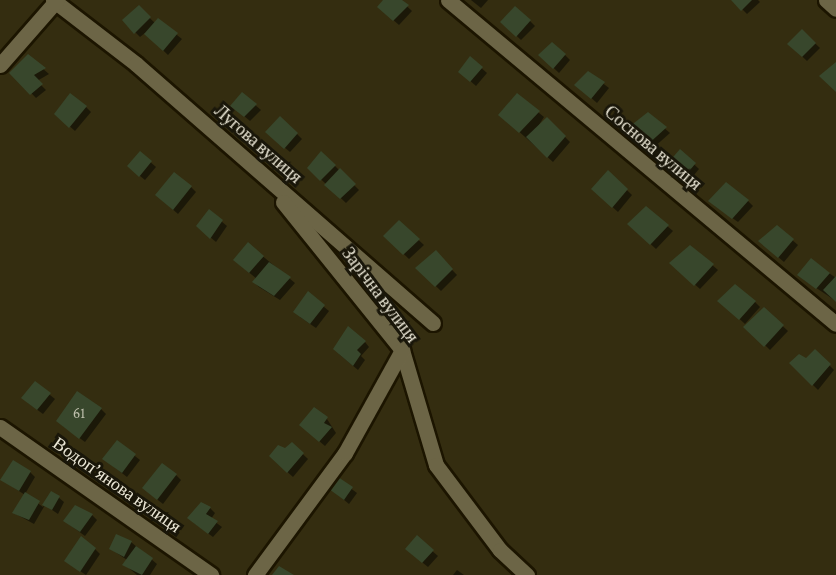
<!DOCTYPE html>
<html>
<head>
<meta charset="utf-8">
<style>
	body { margin:0 }
	#map { position:relative; width:836px; height:575px; overflow:hidden; background:#342d10; font-family:"Crimson Pro",serif }
	div>[style] { position:absolute }
	.shadow>* { inset:0; background:#0007 }
	.building>* { inset:0; background:#38472c }
	.roads { filter:drop-shadow(2px 0 #1c1500) drop-shadow(-2px 0 #1c1500) drop-shadow(0 2px #1c1500) drop-shadow(0 -2px #1c1500) }
	.minor>* { height:15px; margin:-7.5px; padding:0 7.5px; transform-origin:7.5px; border-radius:7.5px; background:#6c6546 }
	span { translate:-50% -50%; white-space:nowrap; text-align:center; line-height:1.15; -webkit-text-stroke:6px #191609; paint-order:stroke }
	.number-label { font-size:15px; color:#bebfac }
	.number-label span { -webkit-text-stroke-width:0 }
	.street-label { font-size:18px; color:#ebe7d6 }
</style>
</head>
<body>
<div id="map">
	<div class="shadow">
		<i style="clip-path:polygon(385px 0,400px 0,412px 11px,399px 25px,384px 12px)"></i>
		<i style="clip-path:polygon(471px 0,488px 0,481px 8px)"></i>
		<i style="clip-path:polygon(733px 0,758px 0,760px 2px,747px 14px)"></i>
		<i style="clip-path:polygon(139px 8px,155px 23px,158px 20px,182px 39px,168px 55px,145px 33px,140px 37px,124px 21px)"></i>
		<i style="clip-path:polygon(530px 21px,535px 26px,521px 40px,502px 22px)"></i>
		<i style="clip-path:polygon(802px 31px,820px 48px,807px 61px,789px 44px)"></i>
		<i style="clip-path:polygon(540px 55px,565px 55px,570px 60px,559px 73px)"></i>
		<i style="clip-path:polygon(28px 56px,49px 74px,37px 81px,46px 90px,36px 98px,12px 73px)"></i>
		<i style="clip-path:polygon(470px 58px,487px 73px,476px 86px,460px 72px)"></i>
		<i style="clip-path:polygon(588px 72px,609px 88px,597px 103px,581px 89px)"></i>
		<i style="clip-path:polygon(242px 94px,261px 110px,250px 121px,237px 110px)"></i>
		<i style="clip-path:polygon(517px 95px,544px 117px,537px 128px,547px 119px,570px 142px,553px 162px,505px 119px)"></i>
		<i style="clip-path:polygon(86px 107px,91px 112px,75px 131px,56px 114px)"></i>
		<i style="clip-path:polygon(648px 114px,670px 133px,652px 149px,631px 127px)"></i>
		<i style="clip-path:polygon(281px 118px,302px 139px,290px 152px,272px 137px)"></i>
		<i style="clip-path:polygon(680px 151px,699px 169px,689px 181px,670px 163px)"></i>
		<i style="clip-path:polygon(140px 153px,156px 167px,145px 180px,134px 171px)"></i>
		<i style="clip-path:polygon(322px 153px,359px 190px,346px 203px,309px 168px)"></i>
		<i style="clip-path:polygon(608px 172px,632px 195px,618px 212px,598px 194px)"></i>
		<i style="clip-path:polygon(191px 187px,196px 192px,178px 214px,162px 200px)"></i>
		<i style="clip-path:polygon(748px 201px,753px 206px,738px 222px,715px 206px)"></i>
		<i style="clip-path:polygon(646px 208px,673px 231px,656px 249px,634px 229px)"></i>
		<i style="clip-path:polygon(209px 211px,227px 226px,216px 242px,203px 231px)"></i>
		<i style="clip-path:polygon(399px 222px,424px 245px,409px 259px,385px 236px)"></i>
		<i style="clip-path:polygon(777px 227px,798px 245px,784px 262px,765px 246px)"></i>
		<i style="clip-path:polygon(248px 244px,295px 283px,280px 300px,259px 287px,254px 282px,257px 279px,240px 265px)"></i>
		<i style="clip-path:polygon(690px 246px,718px 270px,700px 289px,671px 263px)"></i>
		<i style="clip-path:polygon(435px 252px,457px 275px,441px 291px,417px 268px)"></i>
		<i style="clip-path:polygon(811px 260px,836px 278px,836px 301px,804px 280px)"></i>
		<i style="clip-path:polygon(308px 294px,329px 311px,316px 328px,300px 317px)"></i>
		<i style="clip-path:polygon(720px 301px,755px 302px,760px 307px,745px 324px)"></i>
		<i style="clip-path:polygon(764px 309px,788px 331px,770px 350px,746px 327px)"></i>
		<i style="clip-path:polygon(365px 342px,369px 347px,361px 356px,365px 360px,358px 370px,339px 354px)"></i>
		<i style="clip-path:polygon(815px 351px,834px 370px,818px 390px,791px 363px,806px 360px)"></i>
		<i style="clip-path:polygon(35px 383px,55px 399px,43px 414px,28px 403px)"></i>
		<i style="clip-path:polygon(101px 409px,106px 414px,85px 442px,63px 426px)"></i>
		<i style="clip-path:polygon(327px 419px,336px 433px,325px 446px,306px 430px)"></i>
		<i style="clip-path:polygon(117px 442px,140px 460px,127px 477px,109px 463px)"></i>
		<i style="clip-path:polygon(292px 444px,308px 459px,293px 477px,275px 461px)"></i>
		<i style="clip-path:polygon(30px 472px,35px 477px,25px 494px,43px 507px,52px 492px,64px 502px,58px 514px,45px 505px,34px 524px,14px 513px,25px 495px,1px 479px)"></i>
		<i style="clip-path:polygon(176px 475px,181px 480px,163px 504px,149px 493px)"></i>
		<i style="clip-path:polygon(338px 479px,357px 493px,349px 504px,331px 489px)"></i>
		<i style="clip-path:polygon(210px 508px,215px 513px,211px 519px,222px 527px,213px 537px,194px 523px)"></i>
		<i style="clip-path:polygon(92px 515px,97px 520px,85px 536px,70px 525px)"></i>
		<i style="clip-path:polygon(117px 536px,131px 542px,157px 564px,150px 575px,137px 575px,124px 564px,127px 560px,111px 549px)"></i>
		<i style="clip-path:polygon(417px 538px,438px 556px,428px 567px,412px 554px)"></i>
		<i style="clip-path:polygon(95px 549px,100px 554px,86px 575px,71px 565px)"></i>
		<i style="clip-path:polygon(457px 570px,464px 575px,453px 575px)"></i>
	</div>
	<div class="building">
		<i style="clip-path:polygon(383px 0,402px 0,409px 5px,393px 21px,377px 7px)"></i>
		<i style="clip-path:polygon(731px 0,752px 0,741px 11px)"></i>
		<i style="clip-path:polygon(139px 5px,151px 17px,134px 34px,122px 20px)"></i>
		<i style="clip-path:polygon(515px 6px,531px 20px,516px 37px,500px 22px)"></i>
		<i style="clip-path:polygon(158px 18px,178px 33px,163px 51px,144px 34px)"></i>
		<i style="clip-path:polygon(802px 29px,816px 43px,802px 57px,787px 44px)"></i>
		<i style="clip-path:polygon(552px 42px,566px 54px,553px 69px,538px 55px)"></i>
		<i style="clip-path:polygon(28px 54px,46px 68px,34px 75px,43px 84px,30px 95px,9px 73px)"></i>
		<i style="clip-path:polygon(470px 56px,483px 67px,470px 82px,458px 72px)"></i>
		<i style="clip-path:polygon(836px 62px,836px 92px,819px 76px)"></i>
		<i style="clip-path:polygon(588px 71px,605px 82px,591px 99px,574px 85px)"></i>
		<i style="clip-path:polygon(242px 92px,257px 104px,244px 117px,230px 106px)"></i>
		<i style="clip-path:polygon(70px 93px,87px 106px,69px 128px,54px 114px)"></i>
		<i style="clip-path:polygon(517px 93px,540px 111px,519px 133px,498px 115px)"></i>
		<i style="clip-path:polygon(648px 112px,667px 127px,646px 146px,629px 127px)"></i>
		<i style="clip-path:polygon(280px 116px,298px 133px,284px 149px,265px 132px)"></i>
		<i style="clip-path:polygon(547px 117px,566px 136px,547px 158px,526px 137px)"></i>
		<i style="clip-path:polygon(680px 149px,696px 163px,683px 178px,668px 163px)"></i>
		<i style="clip-path:polygon(140px 151px,152px 161px,139px 177px,127px 166px)"></i>
		<i style="clip-path:polygon(321px 151px,336px 165px,320px 181px,307px 168px)"></i>
		<i style="clip-path:polygon(340px 168px,356px 184px,340px 199px,324px 185px)"></i>
		<i style="clip-path:polygon(608px 170px,628px 189px,612px 208px,591px 189px)"></i>
		<i style="clip-path:polygon(174px 172px,192px 186px,173px 210px,155px 195px)"></i>
		<i style="clip-path:polygon(726px 182px,749px 200px,732px 219px,708px 201px)"></i>
		<i style="clip-path:polygon(646px 206px,669px 225px,650px 245px,627px 224px)"></i>
		<i style="clip-path:polygon(209px 209px,223px 220px,210px 239px,196px 226px)"></i>
		<i style="clip-path:polygon(399px 220px,420px 239px,403px 255px,383px 236px)"></i>
		<i style="clip-path:polygon(777px 225px,794px 239px,778px 258px,758px 241px)"></i>
		<i style="clip-path:polygon(248px 242px,264px 256px,249px 273px,233px 260px)"></i>
		<i style="clip-path:polygon(690px 245px,714px 264px,694px 286px,669px 263px)"></i>
		<i style="clip-path:polygon(436px 250px,453px 269px,435px 287px,415px 268px)"></i>
		<i style="clip-path:polygon(811px 258px,830px 273px,816px 289px,797px 275px)"></i>
		<i style="clip-path:polygon(269px 262px,291px 277px,274px 296px,252px 282px)"></i>
		<i style="clip-path:polygon(836px 276px,836px 302px,823px 290px)"></i>
		<i style="clip-path:polygon(735px 284px,756px 301px,739px 320px,717px 301px)"></i>
		<i style="clip-path:polygon(308px 291px,325px 305px,310px 324px,293px 312px)"></i>
		<i style="clip-path:polygon(764px 307px,784px 325px,764px 347px,743px 327px)"></i>
		<i style="clip-path:polygon(348px 326px,366px 341px,357px 350px,361px 354px,353px 366px,333px 349px)"></i>
		<i style="clip-path:polygon(815px 349px,831px 364px,812px 386px,789px 363px,799px 354px,806px 358px)"></i>
		<i style="clip-path:polygon(35px 381px,51px 393px,37px 410px,21px 398px)"></i>
		<i style="clip-path:polygon(77px 391px,102px 408px,79px 439px,56px 421px)"></i>
		<i style="clip-path:polygon(314px 407px,328px 417px,324px 423px,332px 427px,319px 442px,299px 425px)"></i>
		<i style="clip-path:polygon(117px 440px,136px 454px,122px 473px,102px 459px)"></i>
		<i style="clip-path:polygon(292px 442px,304px 453px,287px 473px,269px 456px,278px 445px,285px 448px)"></i>
		<i style="clip-path:polygon(13px 460px,31px 471px,19px 491px,0 480px)"></i>
		<i style="clip-path:polygon(162px 463px,177px 474px,157px 500px,142px 488px)"></i>
		<i style="clip-path:polygon(338px 477px,353px 487px,344px 500px,329px 489px)"></i>
		<i style="clip-path:polygon(51px 491px,60px 496px,52px 510px,42px 505px)"></i>
		<i style="clip-path:polygon(25px 492px,40px 501px,29px 520px,12px 513px)"></i>
		<i style="clip-path:polygon(201px 502px,211px 507px,206px 514px,218px 521px,208px 534px,187px 518px)"></i>
		<i style="clip-path:polygon(75px 505px,93px 514px,80px 532px,63px 521px)"></i>
		<i style="clip-path:polygon(116px 534px,132px 541px,124px 557px,109px 549px)"></i>
		<i style="clip-path:polygon(417px 535px,434px 550px,422px 563px,405px 549px)"></i>
		<i style="clip-path:polygon(81px 536px,96px 548px,80px 572px,64px 561px)"></i>
		<i style="clip-path:polygon(136px 546px,153px 558px,142px 575px,122px 565px)"></i>
		<i style="clip-path:polygon(279px 566px,294px 575px,272px 575px)"></i>
	</div>
	<div class="roads">
		<div class="minor">
			<i style="left:53px;top:0;width:105px;rotate:37.6deg"></i>
			<i style="left:136px;top:64px;width:394px;rotate:41.1deg"></i>
			<i style="left:448px;top:0;width:505px;rotate:39.86deg"></i>
			<i style="left:826px;top:0;width:13px;rotate:42deg"></i>
			<i style="left:0;top:65px;width:86px;rotate:-48.8deg"></i>
			<i style="left:283px;top:202px;width:190px;rotate:51.2deg"></i>
			<i style="left:402px;top:350px;width:120px;rotate:73.5deg"></i>
			<i style="left:436px;top:465px;width:106px;rotate:53deg"></i>
			<i style="left:500px;top:550px;width:37px;rotate:43deg"></i>
			<i style="left:0;top:427px;width:258px;rotate:35deg"></i>
			<i style="left:255px;top:575px;width:152px;rotate:-53.6deg"></i>
			<i style="left:345px;top:453px;width:118px;rotate:-61deg"></i>
		</div>
	</div>
	<div class="number-label">
		<span style="left:79px;top:414px">61</span>
	</div>
	<div class="street-label">
		<span style="left:258px;top:144px;rotate:41deg">Лугова вулиця</span>
		<span style="left:653px;top:148px;rotate:40deg">Соснова вулиця</span>
		<span style="left:380px;top:295px;rotate:53deg">Зарічна вулиця</span>
		<span style="left:117px;top:485px;rotate:35deg">Водоп’янова вулиця</span>
	</div>
</div>
</body>
</html>
